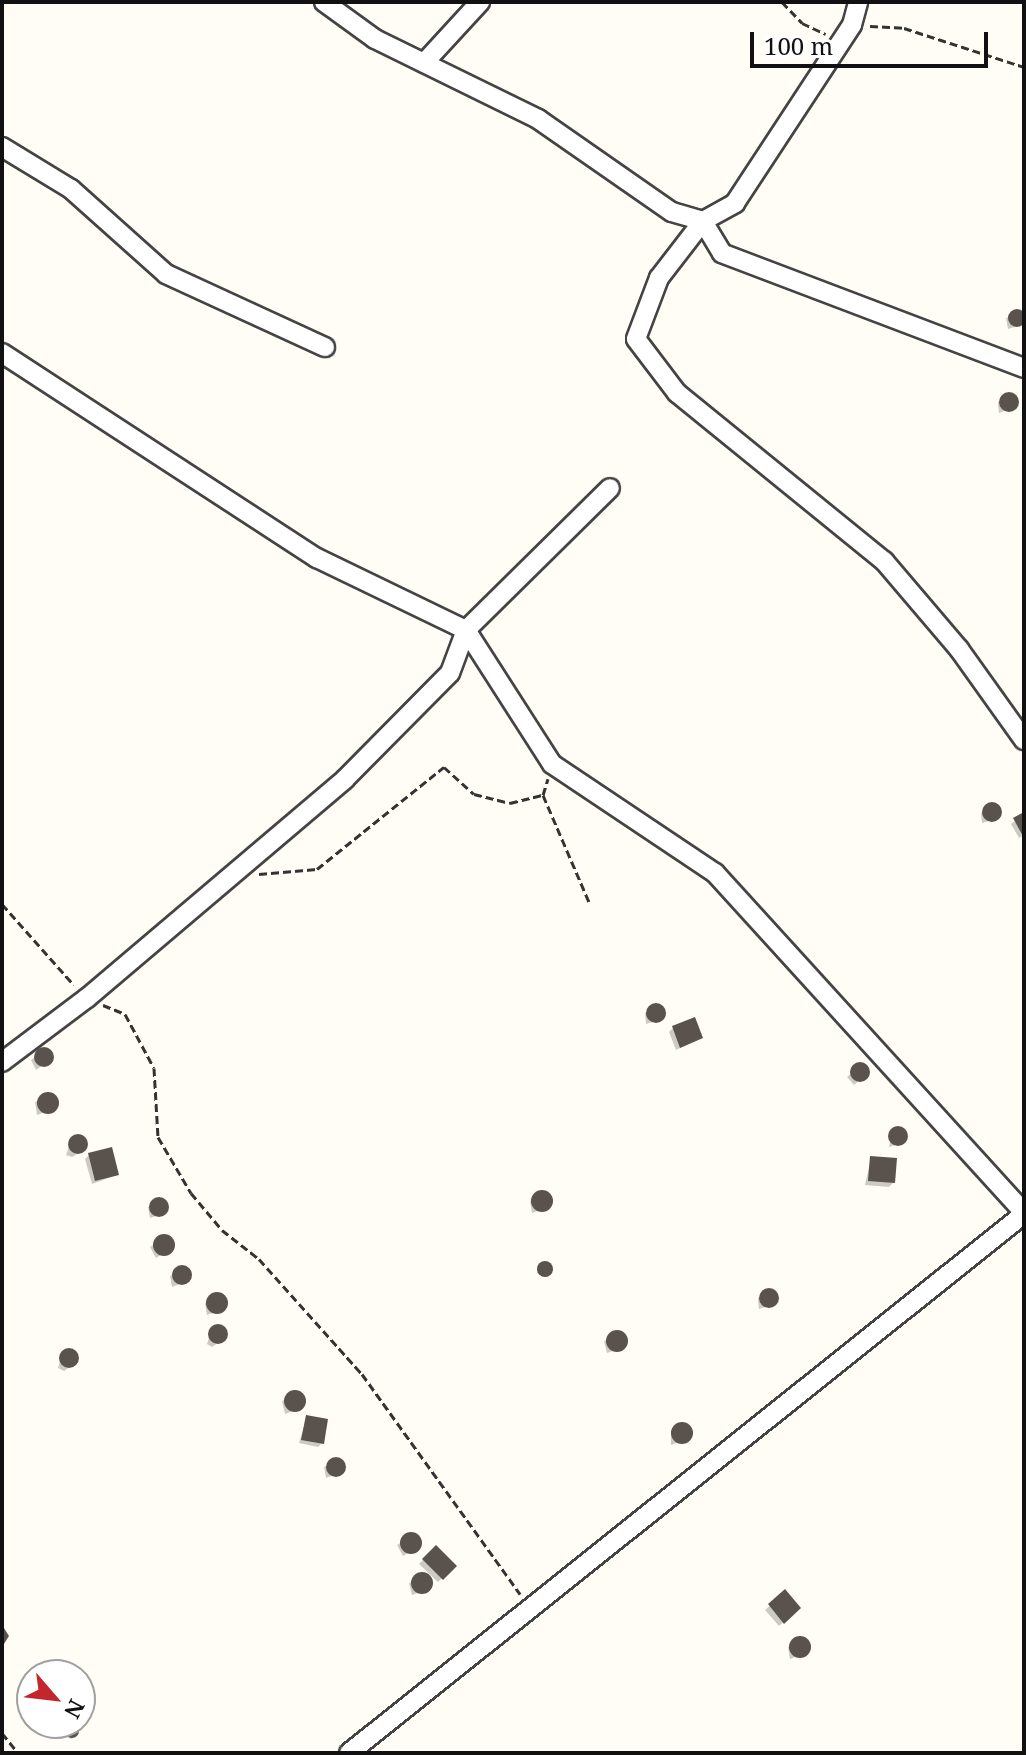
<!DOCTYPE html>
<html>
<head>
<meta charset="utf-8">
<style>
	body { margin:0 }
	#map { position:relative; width:1026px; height:1755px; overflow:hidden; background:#fffdf5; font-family:"Noto Serif",serif }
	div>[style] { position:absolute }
	.shadow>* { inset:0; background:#0003 }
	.building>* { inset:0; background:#5a524d }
	.round { border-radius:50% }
	.path>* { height:3px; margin-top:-1.5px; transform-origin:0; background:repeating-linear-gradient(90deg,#333 0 8px,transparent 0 12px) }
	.roads { filter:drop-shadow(2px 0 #444) drop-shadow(-2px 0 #444) drop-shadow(0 2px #444) drop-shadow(0 -2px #444) }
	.minor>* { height:18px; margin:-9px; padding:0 9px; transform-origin:9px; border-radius:9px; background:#fff }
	span { translate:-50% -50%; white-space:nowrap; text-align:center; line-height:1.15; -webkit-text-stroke:8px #fff; paint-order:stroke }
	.frame { position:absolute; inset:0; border:4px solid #111; pointer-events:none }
	.north { position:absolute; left:16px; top:1659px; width:80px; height:80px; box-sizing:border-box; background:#fff; border:2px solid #a0a0a0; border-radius:50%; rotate:118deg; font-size:22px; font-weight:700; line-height:32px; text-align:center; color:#111 }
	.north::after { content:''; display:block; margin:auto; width:28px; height:36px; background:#c4262e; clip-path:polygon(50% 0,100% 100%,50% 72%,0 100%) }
	.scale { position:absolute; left:750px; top:32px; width:238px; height:36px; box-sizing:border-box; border:4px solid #111; border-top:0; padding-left:10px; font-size:24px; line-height:28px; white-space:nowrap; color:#111; -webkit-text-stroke:6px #fff; paint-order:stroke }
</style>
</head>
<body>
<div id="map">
	<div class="shadow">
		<i style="clip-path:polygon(1023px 313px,1024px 324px,1008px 329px,1006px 318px)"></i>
		<i style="clip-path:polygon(1014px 396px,1015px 407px,999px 413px,998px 402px)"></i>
		<i style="clip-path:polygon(997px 807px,998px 818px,982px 823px,981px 813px)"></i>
		<i style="clip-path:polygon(1024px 814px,1024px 835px,1019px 838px,1011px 824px)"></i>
		<i style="clip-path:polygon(661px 1007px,662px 1019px,646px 1024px,645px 1013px)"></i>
		<i style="clip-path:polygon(673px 1028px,701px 1038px,676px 1050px,669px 1032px)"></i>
		<i style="clip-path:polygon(45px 1050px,51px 1060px,36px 1070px,31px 1060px)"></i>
		<i style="clip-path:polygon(861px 1065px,867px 1074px,854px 1085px,847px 1077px)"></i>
		<i style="clip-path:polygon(52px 1095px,54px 1109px,37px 1115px,35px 1102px)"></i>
		<i style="clip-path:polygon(893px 1130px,903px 1130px,904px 1142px,889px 1147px)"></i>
		<i style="clip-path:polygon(72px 1138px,84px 1140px,84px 1150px,72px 1157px,66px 1155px)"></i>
		<i style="clip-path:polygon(89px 1155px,117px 1175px,92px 1184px,85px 1159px)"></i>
		<i style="clip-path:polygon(871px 1158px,893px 1183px,889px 1187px,865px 1185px)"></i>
		<i style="clip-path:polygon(546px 1194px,549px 1207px,532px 1213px,530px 1201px)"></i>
		<i style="clip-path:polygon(163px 1201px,165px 1213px,150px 1218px,148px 1207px)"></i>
		<i style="clip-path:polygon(166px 1236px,172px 1248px,156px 1258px,150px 1247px)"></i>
		<i style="clip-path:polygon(543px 1263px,550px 1267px,545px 1277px,537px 1273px)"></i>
		<i style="clip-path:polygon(186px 1269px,188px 1281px,172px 1287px,170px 1276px)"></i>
		<i style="clip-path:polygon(774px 1293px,775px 1304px,759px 1309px,758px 1298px)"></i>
		<i style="clip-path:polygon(222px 1295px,224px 1309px,207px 1315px,205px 1303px)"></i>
		<i style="clip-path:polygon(212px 1328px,224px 1330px,224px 1339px,212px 1347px,207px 1344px)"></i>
		<i style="clip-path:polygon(621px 1334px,623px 1347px,607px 1353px,604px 1341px)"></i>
		<i style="clip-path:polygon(63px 1352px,75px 1353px,75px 1363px,64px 1371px,58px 1368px)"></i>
		<i style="clip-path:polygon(299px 1394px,301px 1408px,285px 1414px,282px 1401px)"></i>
		<i style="clip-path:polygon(307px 1417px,322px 1443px,318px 1447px,299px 1443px)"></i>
		<i style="clip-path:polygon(686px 1425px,688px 1439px,671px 1445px,671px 1430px)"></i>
		<i style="clip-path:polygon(340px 1460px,342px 1472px,326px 1478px,324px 1467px)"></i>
		<i style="clip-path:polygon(413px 1535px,419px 1546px,403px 1556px,397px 1545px)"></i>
		<i style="clip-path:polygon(436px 1547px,455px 1566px,438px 1582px,419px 1564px)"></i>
		<i style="clip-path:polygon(426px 1576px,429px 1589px,412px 1595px,409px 1583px)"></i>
		<i style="clip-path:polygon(785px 1592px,799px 1608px,779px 1626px,765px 1610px)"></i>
		<i style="clip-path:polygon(805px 1640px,807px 1653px,790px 1659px,788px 1647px)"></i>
		<i style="clip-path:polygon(70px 1727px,77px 1730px,72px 1739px,65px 1736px)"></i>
	</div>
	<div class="building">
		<i class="round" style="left:1008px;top:309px;width:18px;height:18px"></i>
		<i class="round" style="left:999px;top:392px;width:20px;height:20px"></i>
		<i class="round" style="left:982px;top:802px;width:20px;height:20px"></i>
		<i style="clip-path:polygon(1024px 812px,1024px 838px,1013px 818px)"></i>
		<i class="round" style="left:646px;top:1003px;width:20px;height:20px"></i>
		<i style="clip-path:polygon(695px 1017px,703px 1038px,680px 1048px,672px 1026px)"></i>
		<i class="round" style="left:34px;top:1047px;width:20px;height:20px"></i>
		<i class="round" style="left:850px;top:1062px;width:20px;height:20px"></i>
		<i class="round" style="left:37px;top:1092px;width:22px;height:22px"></i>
		<i class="round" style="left:888px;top:1126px;width:20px;height:20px"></i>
		<i class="round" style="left:68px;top:1134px;width:20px;height:20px"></i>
		<i style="clip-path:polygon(112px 1147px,119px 1175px,95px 1181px,88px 1153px)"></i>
		<i style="clip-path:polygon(870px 1156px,897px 1158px,895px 1183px,868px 1181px)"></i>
		<i class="round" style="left:531px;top:1190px;width:22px;height:22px"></i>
		<i class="round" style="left:149px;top:1197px;width:20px;height:20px"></i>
		<i class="round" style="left:153px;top:1234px;width:22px;height:22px"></i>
		<i class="round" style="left:537px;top:1261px;width:16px;height:16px"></i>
		<i class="round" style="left:172px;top:1265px;width:20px;height:20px"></i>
		<i class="round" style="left:759px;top:1288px;width:20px;height:20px"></i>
		<i class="round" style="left:206px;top:1292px;width:22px;height:22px"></i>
		<i class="round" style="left:208px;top:1324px;width:20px;height:20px"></i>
		<i class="round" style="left:606px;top:1330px;width:22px;height:22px"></i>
		<i class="round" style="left:59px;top:1348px;width:20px;height:20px"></i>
		<i class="round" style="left:284px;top:1390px;width:22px;height:22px"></i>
		<i style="clip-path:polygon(306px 1415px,328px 1419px,324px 1444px,301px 1440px)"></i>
		<i class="round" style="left:671px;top:1422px;width:22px;height:22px"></i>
		<i class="round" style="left:326px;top:1457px;width:20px;height:20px"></i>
		<i class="round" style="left:400px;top:1532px;width:22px;height:22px"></i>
		<i style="clip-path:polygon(436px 1545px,457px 1566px,443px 1580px,422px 1559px)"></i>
		<i class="round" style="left:411px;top:1572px;width:22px;height:22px"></i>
		<i style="clip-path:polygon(785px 1589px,801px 1608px,784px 1624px,768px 1604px)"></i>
		<i style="clip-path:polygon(2px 1625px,9px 1636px,2px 1647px)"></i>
		<i class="round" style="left:789px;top:1636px;width:22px;height:22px"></i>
		<i class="round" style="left:65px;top:1724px;width:14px;height:14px"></i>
	</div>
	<div class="path">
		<i style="left:782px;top:2px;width:29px;rotate:46deg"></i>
		<i style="left:802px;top:23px;width:26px;rotate:25deg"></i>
		<i style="left:870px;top:26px;width:34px;rotate:3deg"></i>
		<i style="left:904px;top:28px;width:126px;rotate:18deg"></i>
		<i style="left:543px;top:795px;width:116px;rotate:66.7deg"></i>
		<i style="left:259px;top:874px;width:58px;rotate:-4.9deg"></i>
		<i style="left:317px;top:869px;width:163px;rotate:-38.8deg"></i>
		<i style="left:444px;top:767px;width:40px;rotate:42deg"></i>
		<i style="left:474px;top:794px;width:37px;rotate:14deg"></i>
		<i style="left:510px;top:803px;width:34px;rotate:-14deg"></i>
		<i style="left:543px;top:795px;width:17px;rotate:-73deg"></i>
		<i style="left:2px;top:904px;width:108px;rotate:48.4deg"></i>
		<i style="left:103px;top:1005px;width:24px;rotate:22deg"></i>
		<i style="left:125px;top:1014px;width:61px;rotate:61.8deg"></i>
		<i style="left:154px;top:1068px;width:69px;rotate:86.7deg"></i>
		<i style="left:158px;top:1137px;width:65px;rotate:59.5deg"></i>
		<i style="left:191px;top:1193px;width:48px;rotate:50deg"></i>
		<i style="left:222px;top:1230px;width:47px;rotate:38.1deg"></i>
		<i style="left:259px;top:1259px;width:154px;rotate:48.2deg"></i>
		<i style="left:362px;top:1374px;width:271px;rotate:54.3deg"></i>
		<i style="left:2px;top:1733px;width:26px;rotate:51deg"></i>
	</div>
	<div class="roads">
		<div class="minor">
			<i style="left:324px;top:2px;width:63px;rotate:36deg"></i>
			<i style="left:375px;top:39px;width:182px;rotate:26.1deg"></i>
			<i style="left:538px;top:119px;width:163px;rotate:34.8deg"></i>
			<i style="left:672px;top:212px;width:32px;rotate:16deg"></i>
			<i style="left:703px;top:221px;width:37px;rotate:-29deg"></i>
			<i style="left:735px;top:203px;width:213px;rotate:-56.7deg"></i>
			<i style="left:852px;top:25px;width:24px;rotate:-75deg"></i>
			<i style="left:424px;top:63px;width:83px;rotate:-47.4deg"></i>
			<i style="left:2px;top:147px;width:81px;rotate:31.3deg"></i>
			<i style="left:71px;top:189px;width:127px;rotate:41.8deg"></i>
			<i style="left:166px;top:274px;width:175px;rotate:24.7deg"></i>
			<i style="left:2px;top:353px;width:376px;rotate:33.1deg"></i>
			<i style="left:317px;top:558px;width:165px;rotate:25.8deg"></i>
			<i style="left:466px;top:630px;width:159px;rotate:57.3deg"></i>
			<i style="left:552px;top:764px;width:196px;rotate:33.8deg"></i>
			<i style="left:715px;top:873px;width:459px;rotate:47.7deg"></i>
			<i style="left:1024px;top:368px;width:323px;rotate:-159.2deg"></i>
			<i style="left:722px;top:253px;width:37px;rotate:-121deg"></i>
			<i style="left:703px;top:221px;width:72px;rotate:127.7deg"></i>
			<i style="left:659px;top:278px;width:65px;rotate:110.7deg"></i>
			<i style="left:636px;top:339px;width:68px;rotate:52.8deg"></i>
			<i style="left:677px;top:393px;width:267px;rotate:39.1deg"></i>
			<i style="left:884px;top:561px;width:116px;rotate:49.6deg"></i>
			<i style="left:959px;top:649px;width:112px;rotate:54.5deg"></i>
			<i style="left:2px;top:1062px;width:106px;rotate:-37deg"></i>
			<i style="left:87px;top:998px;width:338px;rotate:-40.3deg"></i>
			<i style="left:345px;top:779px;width:149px;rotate:-45.3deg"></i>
			<i style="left:450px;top:673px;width:46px;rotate:-69.6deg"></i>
			<i style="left:466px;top:630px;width:202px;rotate:-44.6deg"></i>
			<i style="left:349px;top:1753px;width:864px;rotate:-38.61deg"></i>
		</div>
	</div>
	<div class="frame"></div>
	<div class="north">N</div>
	<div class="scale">100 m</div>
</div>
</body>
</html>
